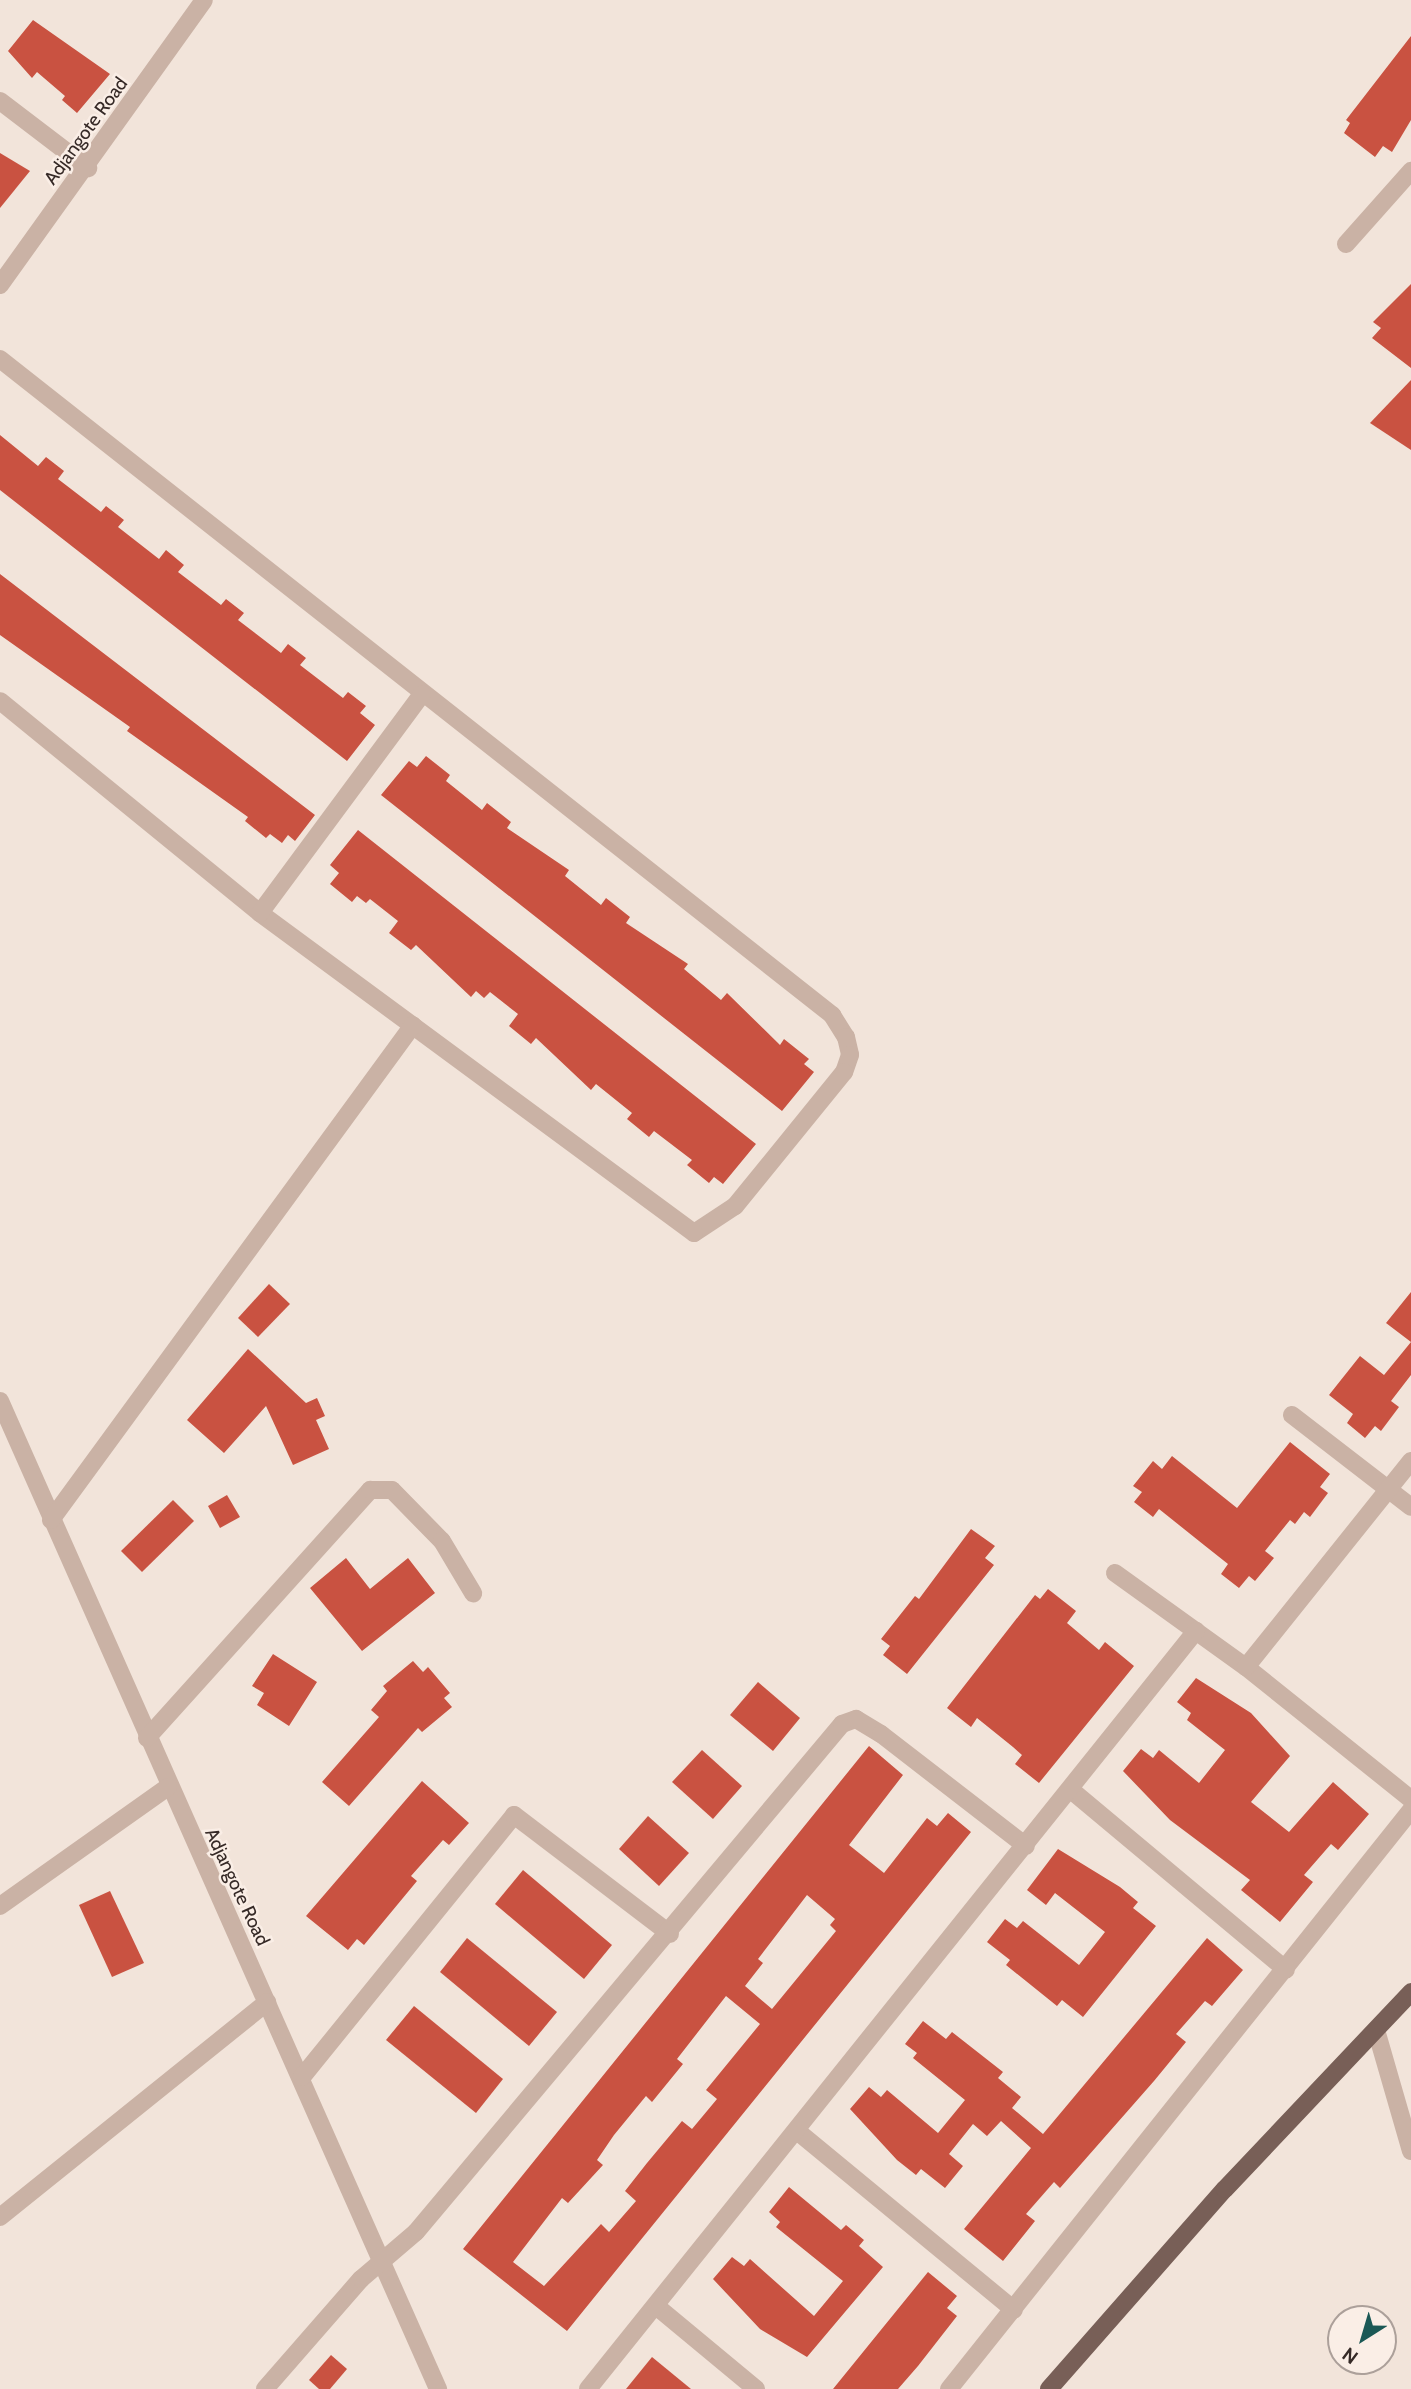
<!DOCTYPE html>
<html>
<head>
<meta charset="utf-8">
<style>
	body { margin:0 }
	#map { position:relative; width:1411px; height:2389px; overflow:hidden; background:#f2e4da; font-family:Cabin,sans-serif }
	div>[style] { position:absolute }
	.building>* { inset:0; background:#c95241 }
	.minor>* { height:18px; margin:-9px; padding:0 9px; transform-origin:9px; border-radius:9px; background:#cab2a5 }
	.major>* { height:18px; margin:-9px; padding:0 9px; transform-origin:9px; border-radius:9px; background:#785f57 }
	span { translate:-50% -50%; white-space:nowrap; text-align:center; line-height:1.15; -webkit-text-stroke:5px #faeee6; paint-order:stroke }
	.street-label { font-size:19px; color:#362a27 }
	.north { position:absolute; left:1327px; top:2305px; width:70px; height:70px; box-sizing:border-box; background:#faeee6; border:2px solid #aca09a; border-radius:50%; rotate:217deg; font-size:19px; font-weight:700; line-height:28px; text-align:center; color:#362a27 }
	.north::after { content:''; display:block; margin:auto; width:24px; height:32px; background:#1b5855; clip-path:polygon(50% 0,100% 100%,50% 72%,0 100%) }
</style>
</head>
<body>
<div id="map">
	<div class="building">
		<i style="clip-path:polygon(33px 20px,110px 74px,77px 113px,62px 100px,65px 96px,37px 72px,32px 78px,8px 51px)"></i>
		<i style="clip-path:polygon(1411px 36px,1411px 120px,1392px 152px,1383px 146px,1375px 157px,1344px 133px,1350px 123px,1346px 120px)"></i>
		<i style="clip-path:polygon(0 153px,30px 171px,0 208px)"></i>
		<i style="clip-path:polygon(1411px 284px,1411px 368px,1372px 338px,1381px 328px,1373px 322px)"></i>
		<i style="clip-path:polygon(1411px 380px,1411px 450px,1370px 423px)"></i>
		<i style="clip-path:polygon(0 435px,38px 466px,46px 457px,64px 471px,58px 479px,101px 512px,106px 506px,124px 520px,118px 527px,159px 559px,166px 550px,184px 565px,178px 572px,221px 605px,226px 599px,244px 613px,238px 620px,281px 653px,288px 644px,306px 658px,300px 665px,343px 698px,348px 692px,366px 706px,360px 713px,375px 725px,347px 761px,0 490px)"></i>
		<i style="clip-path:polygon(0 574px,315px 815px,295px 841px,288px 835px,282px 843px,270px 834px,266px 838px,245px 821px,248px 817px,127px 731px,130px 727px,0 635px)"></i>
		<i style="clip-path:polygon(426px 756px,450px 775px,446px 781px,482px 810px,487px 803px,511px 822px,507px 828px,569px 870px,565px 876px,601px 905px,606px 898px,630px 917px,626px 923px,688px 964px,684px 969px,721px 1000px,727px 993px,780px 1045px,784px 1039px,809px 1059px,804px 1064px,814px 1072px,782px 1111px,381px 795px,409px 761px,417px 767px)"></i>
		<i style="clip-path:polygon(358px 830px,756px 1144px,723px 1184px,714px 1177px,709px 1183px,687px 1165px,692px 1160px,654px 1131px,649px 1137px,627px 1119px,632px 1113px,596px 1084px,591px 1090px,536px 1038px,531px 1044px,509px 1026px,518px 1014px,490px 992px,484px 998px,476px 991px,471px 997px,416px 945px,411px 950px,389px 933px,398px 921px,370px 899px,366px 903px,357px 896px,352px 902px,330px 884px,339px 873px,330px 865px)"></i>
		<i style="clip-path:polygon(269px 1284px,290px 1304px,258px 1337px,238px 1318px)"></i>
		<i style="clip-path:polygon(1411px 1292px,1411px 1375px,1391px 1401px,1399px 1407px,1381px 1431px,1375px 1426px,1365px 1438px,1347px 1423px,1353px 1414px,1329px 1395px,1360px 1356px,1384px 1375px,1411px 1342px,1386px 1323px)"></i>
		<i style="clip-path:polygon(248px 1349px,306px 1403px,317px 1398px,325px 1416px,316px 1420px,329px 1449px,293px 1465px,266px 1406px,224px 1453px,187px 1420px)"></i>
		<i style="clip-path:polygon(1290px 1442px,1330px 1474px,1320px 1487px,1328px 1493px,1310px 1517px,1304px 1512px,1295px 1524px,1290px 1520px,1265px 1551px,1274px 1558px,1255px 1581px,1249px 1576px,1239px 1588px,1221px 1574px,1228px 1564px,1204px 1545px,1159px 1509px,1153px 1517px,1134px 1502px,1142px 1492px,1133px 1486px,1153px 1461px,1162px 1469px,1172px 1456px,1237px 1508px)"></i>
		<i style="clip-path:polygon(227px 1495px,240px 1517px,220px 1528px,208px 1506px)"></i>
		<i style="clip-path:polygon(173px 1500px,194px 1521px,142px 1572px,121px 1551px)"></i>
		<i style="clip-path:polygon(971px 1529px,995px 1546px,985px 1558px,994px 1565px,907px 1674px,883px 1655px,890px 1646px,881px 1639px,915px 1596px,919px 1599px)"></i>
		<i style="clip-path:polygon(346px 1558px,370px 1589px,408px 1558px,435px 1593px,362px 1651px,310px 1588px)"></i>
		<i style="clip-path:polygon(1048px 1589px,1076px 1611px,1067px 1623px,1099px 1650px,1105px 1642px,1134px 1666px,1039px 1783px,1015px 1764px,1022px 1755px,1013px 1747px,977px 1718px,971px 1727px,947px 1708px,1035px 1595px,1040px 1599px)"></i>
		<i style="clip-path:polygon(273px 1654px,317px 1682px,289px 1726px,257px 1705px,264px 1693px,252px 1686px)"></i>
		<i style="clip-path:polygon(413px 1661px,423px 1672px,428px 1667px,450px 1693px,444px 1698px,452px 1707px,422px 1732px,418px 1728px,349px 1806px,322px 1782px,379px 1717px,371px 1710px,387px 1691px,383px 1686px)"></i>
		<i style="clip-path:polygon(1196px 1678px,1251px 1713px,1290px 1756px,1251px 1802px,1289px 1832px,1333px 1782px,1369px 1814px,1338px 1850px,1331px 1844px,1304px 1875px,1313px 1882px,1280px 1922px,1241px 1890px,1250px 1880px,1170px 1820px,1123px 1771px,1141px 1749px,1153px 1758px,1159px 1750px,1199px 1783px,1225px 1750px,1187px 1720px,1191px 1713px,1177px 1702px)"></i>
		<i style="clip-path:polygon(758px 1682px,800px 1718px,773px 1751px,730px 1715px)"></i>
		<i style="clip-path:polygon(evenodd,869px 1746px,903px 1775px,849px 1845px,884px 1873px,927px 1818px,937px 1826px,948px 1813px,971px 1832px,567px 2331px,463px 2249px,869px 1746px,807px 1895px,835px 1919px,830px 1925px,836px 1931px,772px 2009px,745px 1986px,763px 1963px,758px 1959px,807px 1895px,869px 1746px,726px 1996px,760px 2024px,706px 2090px,717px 2099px,692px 2129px,682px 2121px,647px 2163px,625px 2191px,636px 2201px,609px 2232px,601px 2224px,544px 2286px,513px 2262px,562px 2198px,568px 2203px,603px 2165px,597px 2160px,614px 2135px,646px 2096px,652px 2102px,683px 2064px,677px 2059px,726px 1996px)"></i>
		<i style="clip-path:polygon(702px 1750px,742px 1786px,713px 1819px,672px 1782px)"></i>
		<i style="clip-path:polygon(422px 1781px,469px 1823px,449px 1845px,443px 1840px,411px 1876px,417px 1881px,364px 1945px,357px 1939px,348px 1950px,306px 1916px)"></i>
		<i style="clip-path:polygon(648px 1816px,689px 1853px,659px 1886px,619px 1849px)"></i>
		<i style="clip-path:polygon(1058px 1849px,1120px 1887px,1138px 1902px,1133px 1908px,1156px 1926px,1083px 2017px,1062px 2000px,1057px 2006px,1006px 1965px,1010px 1960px,987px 1942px,1005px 1919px,1017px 1928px,1023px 1921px,1079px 1965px,1105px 1932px,1055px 1893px,1046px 1905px,1027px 1890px)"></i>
		<i style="clip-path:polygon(523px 1870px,612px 1945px,584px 1979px,495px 1904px)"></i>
		<i style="clip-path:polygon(110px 1891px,144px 1963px,112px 1977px,79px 1905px)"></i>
		<i style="clip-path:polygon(467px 1938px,557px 2012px,529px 2046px,440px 1972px)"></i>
		<i style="clip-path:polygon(1207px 1938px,1243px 1970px,1212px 2006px,1205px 2001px,1176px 2034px,1186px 2042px,1154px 2081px,1060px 2188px,1054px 2182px,1026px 2214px,1035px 2221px,1003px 2261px,964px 2229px,1031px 2148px,1001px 2121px,987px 2136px,973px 2124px,949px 2154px,963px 2166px,945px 2188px,921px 2169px,916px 2175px,897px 2160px,850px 2109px,869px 2087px,881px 2097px,887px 2090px,938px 2133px,965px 2100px,913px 2058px,917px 2053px,905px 2044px,923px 2021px,946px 2039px,952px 2032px,1003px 2072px,998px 2078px,1021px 2097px,1012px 2108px,1043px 2134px)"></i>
		<i style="clip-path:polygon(414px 2006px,503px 2079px,476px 2113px,386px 2040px)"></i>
		<i style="clip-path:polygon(789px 2187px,841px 2230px,846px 2225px,864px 2240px,859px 2246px,883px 2267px,807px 2357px,760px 2329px,713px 2279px,732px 2257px,744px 2266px,750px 2259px,814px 2316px,843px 2281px,776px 2227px,780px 2222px,769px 2212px)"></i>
		<i style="clip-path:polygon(928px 2272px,957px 2296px,947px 2308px,957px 2316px,918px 2366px,898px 2389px,833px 2389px)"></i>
		<i style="clip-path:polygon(331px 2355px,347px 2369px,330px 2389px,319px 2389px,309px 2380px)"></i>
		<i style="clip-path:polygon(652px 2357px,691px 2389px,626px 2389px)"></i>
	</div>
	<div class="minor">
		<i style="left:0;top:101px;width:111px;rotate:37.3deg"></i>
		<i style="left:1346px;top:244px;width:98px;rotate:-48.3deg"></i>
		<i style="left:0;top:285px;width:350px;rotate:-54.4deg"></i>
		<i style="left:0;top:359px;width:1060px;rotate:38.25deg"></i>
		<i style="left:832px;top:1015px;width:26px;rotate:58deg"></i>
		<i style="left:846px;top:1037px;width:18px;rotate:77deg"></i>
		<i style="left:850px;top:1055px;width:18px;rotate:109deg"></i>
		<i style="left:844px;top:1072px;width:173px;rotate:129.1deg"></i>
		<i style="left:735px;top:1206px;width:49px;rotate:146.6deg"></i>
		<i style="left:694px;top:1233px;width:539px;rotate:-143.6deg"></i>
		<i style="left:260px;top:913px;width:335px;rotate:-140.8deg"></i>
		<i style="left:260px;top:913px;width:272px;rotate:-53.5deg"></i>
		<i style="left:0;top:1401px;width:1081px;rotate:66.09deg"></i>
		<i style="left:1292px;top:1415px;width:150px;rotate:37.7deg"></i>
		<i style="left:51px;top:1520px;width:613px;rotate:-53.82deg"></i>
		<i style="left:1115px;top:1573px;width:161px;rotate:35.7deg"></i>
		<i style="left:1246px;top:1667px;width:211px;rotate:38.7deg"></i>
		<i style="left:1246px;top:1667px;width:264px;rotate:-51.3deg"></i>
		<i style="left:147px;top:1738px;width:334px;rotate:-48deg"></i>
		<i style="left:370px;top:1490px;width:22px"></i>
		<i style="left:392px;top:1490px;width:71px;rotate:45.6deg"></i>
		<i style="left:442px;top:1541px;width:61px;rotate:59.2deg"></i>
		<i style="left:1071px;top:1790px;width:280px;rotate:39.9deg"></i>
		<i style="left:0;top:1906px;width:206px;rotate:-35.3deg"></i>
		<i style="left:1376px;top:2030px;width:126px;rotate:73.9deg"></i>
		<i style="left:302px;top:2077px;width:337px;rotate:-51deg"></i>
		<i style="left:514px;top:1815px;width:196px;rotate:37.3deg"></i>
		<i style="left:797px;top:2131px;width:281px;rotate:39.5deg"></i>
		<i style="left:0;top:2217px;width:343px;rotate:-38.8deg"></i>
		<i style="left:656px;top:2306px;width:130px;rotate:39.7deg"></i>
		<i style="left:265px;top:2389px;width:146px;rotate:-48.9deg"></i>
		<i style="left:361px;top:2279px;width:72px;rotate:-40.5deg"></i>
		<i style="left:416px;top:2232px;width:663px;rotate:-50.02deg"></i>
		<i style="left:842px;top:1724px;width:15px;rotate:-20deg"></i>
		<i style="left:856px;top:1719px;width:29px;rotate:31deg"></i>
		<i style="left:881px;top:1734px;width:183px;rotate:37.7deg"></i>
		<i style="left:588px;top:2389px;width:972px;rotate:-51.27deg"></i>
		<i style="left:949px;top:2389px;width:741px;rotate:-51.41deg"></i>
	</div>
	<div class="major">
		<i style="left:1049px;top:2389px;width:266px;rotate:-48.7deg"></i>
		<i style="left:1225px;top:2189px;width:271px;rotate:-46.6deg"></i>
	</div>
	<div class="street-label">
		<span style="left:86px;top:131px;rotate:-54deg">Adjangote Road</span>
		<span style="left:237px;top:1887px;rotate:65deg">Adjangote Road</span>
	</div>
	<div class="north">N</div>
</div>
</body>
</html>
